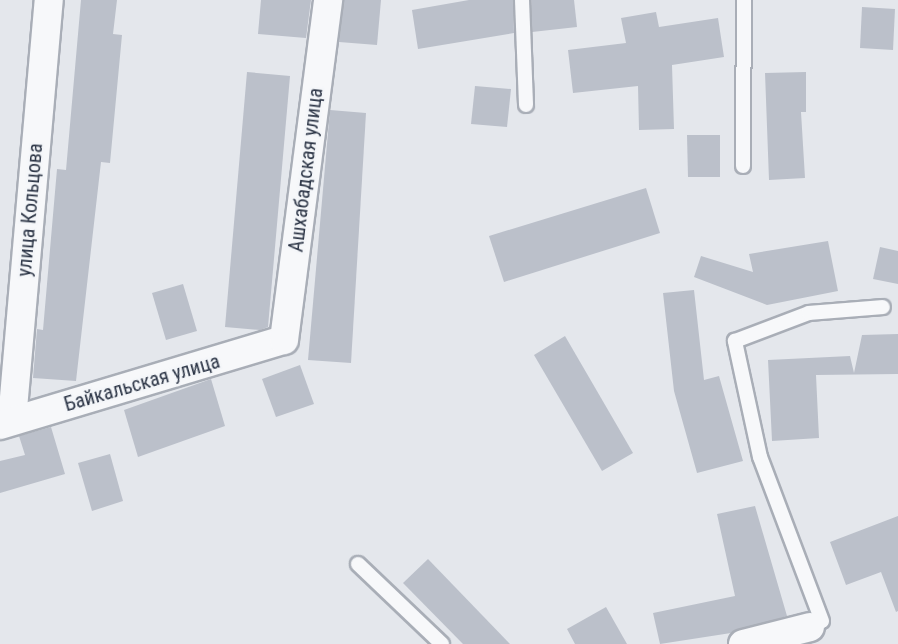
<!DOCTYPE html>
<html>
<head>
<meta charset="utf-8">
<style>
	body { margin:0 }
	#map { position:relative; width:898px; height:644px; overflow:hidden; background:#e4e7ec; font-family:"Roboto Condensed",sans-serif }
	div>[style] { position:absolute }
	.building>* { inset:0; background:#bbc0ca }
	.roads { filter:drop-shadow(2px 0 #a9aeb7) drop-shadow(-2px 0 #a9aeb7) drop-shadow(0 2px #a9aeb7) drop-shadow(0 -2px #a9aeb7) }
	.service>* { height:14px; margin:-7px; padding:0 7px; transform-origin:7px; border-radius:7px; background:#f7f8fa }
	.minor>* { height:28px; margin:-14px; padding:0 14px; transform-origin:14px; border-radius:14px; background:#f7f8fa }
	span { translate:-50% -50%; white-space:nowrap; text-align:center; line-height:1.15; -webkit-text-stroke:4.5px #f4f6f9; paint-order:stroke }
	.street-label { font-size:20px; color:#2b3445 }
</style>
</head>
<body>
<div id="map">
	<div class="building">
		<i style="clip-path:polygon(81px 0,117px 0,113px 34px,122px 35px,110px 163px,101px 162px,76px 381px,33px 378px,37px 329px,43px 330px,57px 169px,66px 170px)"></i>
		<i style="clip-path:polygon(261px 0,311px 0,306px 38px,258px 34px)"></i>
		<i style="clip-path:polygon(344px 0,381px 0,377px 45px,339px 42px)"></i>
		<i style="clip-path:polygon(469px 0,513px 0,514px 33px,418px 49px,412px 10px)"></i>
		<i style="clip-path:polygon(531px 0,574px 0,577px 27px,532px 32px)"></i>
		<i style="clip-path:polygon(862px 7px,895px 9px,893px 50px,860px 48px)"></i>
		<i style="clip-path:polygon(656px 12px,659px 27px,718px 18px,724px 57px,672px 65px,674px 129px,639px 130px,638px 86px,573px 93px,568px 50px,626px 43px,621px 18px)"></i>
		<i style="clip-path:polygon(247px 72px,290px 76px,268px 327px,260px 330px,225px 327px)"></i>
		<i style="clip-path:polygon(806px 72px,806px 112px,801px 112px,805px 178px,769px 180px,765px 73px)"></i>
		<i style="clip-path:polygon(475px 86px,511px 89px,507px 127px,471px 124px)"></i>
		<i style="clip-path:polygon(330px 110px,366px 113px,351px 363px,308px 360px)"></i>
		<i style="clip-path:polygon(687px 135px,720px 135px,720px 177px,688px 177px)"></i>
		<i style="clip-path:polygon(646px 188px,660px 233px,504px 282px,489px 236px)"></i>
		<i style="clip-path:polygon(828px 241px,838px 291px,767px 305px,694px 277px,701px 256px,753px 272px,749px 254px)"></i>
		<i style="clip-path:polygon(880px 247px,898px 251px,898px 284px,873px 279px)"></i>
		<i style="clip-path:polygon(183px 284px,197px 331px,166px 340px,152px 293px)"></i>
		<i style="clip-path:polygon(694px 290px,704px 380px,719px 376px,743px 461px,697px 473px,674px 391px,663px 293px)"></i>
		<i style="clip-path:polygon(898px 334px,898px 374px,816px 375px,819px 438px,772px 441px,768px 360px,850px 356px,854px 373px,862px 335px)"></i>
		<i style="clip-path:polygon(565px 336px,633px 453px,602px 471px,534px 355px)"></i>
		<i style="clip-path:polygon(300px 365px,314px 404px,276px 417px,262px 379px)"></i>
		<i style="clip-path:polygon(211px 379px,225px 426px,138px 457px,124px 410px)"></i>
		<i style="clip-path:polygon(51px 427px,65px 474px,0 493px,0 461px,25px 455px,19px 436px)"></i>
		<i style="clip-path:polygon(110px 454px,123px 501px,92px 511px,78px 463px)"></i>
		<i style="clip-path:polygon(755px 506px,787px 616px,731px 633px,660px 644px,653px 613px,735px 596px,717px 514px)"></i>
		<i style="clip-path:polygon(898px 516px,898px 611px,896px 612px,881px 572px,846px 585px,830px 542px)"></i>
		<i style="clip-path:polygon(428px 559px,510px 644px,463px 644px,403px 583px)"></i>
		<i style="clip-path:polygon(606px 607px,627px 644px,575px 644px,567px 629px)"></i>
	</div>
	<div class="roads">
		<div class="service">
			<i style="left:522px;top:0;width:105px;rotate:87.8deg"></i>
			<i style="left:743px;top:166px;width:166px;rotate:-89.7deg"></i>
			<i style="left:358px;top:564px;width:116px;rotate:43.6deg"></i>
			<i style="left:810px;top:627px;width:13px;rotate:-27deg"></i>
			<i style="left:822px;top:621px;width:175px;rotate:-110.7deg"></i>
			<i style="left:760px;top:457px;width:119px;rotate:-102.2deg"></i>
			<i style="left:735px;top:341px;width:79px;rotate:-20.7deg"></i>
			<i style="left:809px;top:313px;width:74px;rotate:-4.6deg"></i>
		</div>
		<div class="minor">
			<i style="left:12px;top:420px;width:422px;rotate:-85deg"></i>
			<i style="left:0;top:425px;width:296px;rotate:-16.7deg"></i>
			<i style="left:284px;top:340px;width:343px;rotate:-82.6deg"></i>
			<i style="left:743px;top:644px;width:69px;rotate:-14.2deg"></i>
		</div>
	</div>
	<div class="street-label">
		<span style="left:306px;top:170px;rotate:-83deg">Ашхабадская улица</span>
		<span style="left:30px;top:210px;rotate:-85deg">улица Кольцова</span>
		<span style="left:142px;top:383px;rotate:-16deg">Байкальская улица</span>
	</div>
</div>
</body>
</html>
